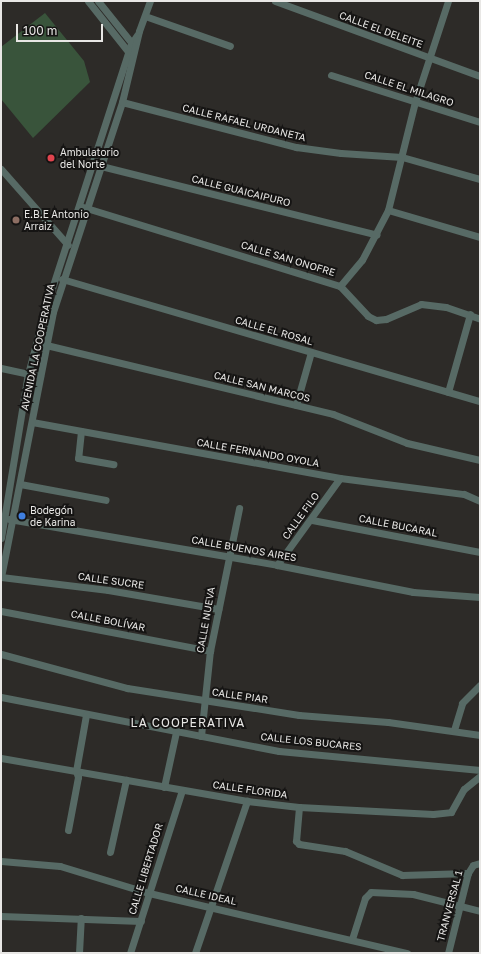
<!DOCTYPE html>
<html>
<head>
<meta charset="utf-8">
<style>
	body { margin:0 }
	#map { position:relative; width:481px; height:954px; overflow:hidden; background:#2d2b28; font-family:"Golos Text",sans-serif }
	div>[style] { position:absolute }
	.green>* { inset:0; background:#39543b }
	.minor>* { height:7px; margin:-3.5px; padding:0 3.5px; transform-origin:3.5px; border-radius:3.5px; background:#576a65 }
	.dots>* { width:11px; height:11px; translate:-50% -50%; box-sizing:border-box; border:2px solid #151413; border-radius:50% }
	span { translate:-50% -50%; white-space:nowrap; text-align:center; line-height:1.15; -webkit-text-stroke:4px #151413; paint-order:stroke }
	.street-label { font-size:10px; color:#e8e7e5 }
	.poi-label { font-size:10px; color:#e8e7e5 }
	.left { translate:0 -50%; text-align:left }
	.quarter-label { font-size:12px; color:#e8e7e5; letter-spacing:1px }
	.frame { position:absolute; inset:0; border:2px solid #e8e7e5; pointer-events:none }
	.scale { position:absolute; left:16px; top:24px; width:87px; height:18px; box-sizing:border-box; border:2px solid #e8e7e5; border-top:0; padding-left:5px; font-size:12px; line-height:14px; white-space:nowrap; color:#e8e7e5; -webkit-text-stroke:3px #151413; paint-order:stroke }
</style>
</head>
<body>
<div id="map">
	<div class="green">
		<i style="clip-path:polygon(45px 13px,84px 61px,90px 82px,33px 138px,1px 99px,1px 47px)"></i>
	</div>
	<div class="minor">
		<i style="left:88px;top:1px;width:68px;rotate:51.6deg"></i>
		<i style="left:98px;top:1px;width:58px;rotate:51.3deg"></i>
		<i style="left:275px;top:1px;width:218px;rotate:20.1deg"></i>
		<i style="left:145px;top:16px;width:90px;rotate:19.4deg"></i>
		<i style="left:331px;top:75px;width:156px;rotate:17.5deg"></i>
		<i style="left:122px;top:102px;width:180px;rotate:14.5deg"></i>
		<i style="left:296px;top:147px;width:45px;rotate:7.6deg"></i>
		<i style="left:341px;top:153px;width:61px;rotate:3.8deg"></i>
		<i style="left:402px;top:157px;width:81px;rotate:15.8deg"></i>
		<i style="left:101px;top:166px;width:284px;rotate:14deg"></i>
		<i style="left:1px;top:169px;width:101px;rotate:48.6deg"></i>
		<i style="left:83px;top:207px;width:269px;rotate:17.1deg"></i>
		<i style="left:340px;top:286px;width:41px;rotate:47deg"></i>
		<i style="left:368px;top:316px;width:9px;rotate:27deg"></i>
		<i style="left:376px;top:320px;width:10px;rotate:-6deg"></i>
		<i style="left:386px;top:319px;width:38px;rotate:-23deg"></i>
		<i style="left:421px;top:304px;width:25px;rotate:7deg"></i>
		<i style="left:446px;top:307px;width:36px;rotate:19deg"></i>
		<i style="left:388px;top:210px;width:96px;rotate:16.4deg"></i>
		<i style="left:62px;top:279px;width:435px;rotate:16.3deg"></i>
		<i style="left:340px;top:286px;width:34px;rotate:-50deg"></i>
		<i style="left:362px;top:260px;width:56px;rotate:-62.5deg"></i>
		<i style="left:388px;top:210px;width:111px;rotate:-76deg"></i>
		<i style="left:415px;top:102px;width:106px;rotate:-71.9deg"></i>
		<i style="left:42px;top:344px;width:299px;rotate:13.5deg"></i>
		<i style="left:333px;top:414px;width:79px;rotate:21.4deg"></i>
		<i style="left:407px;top:443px;width:75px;rotate:13.1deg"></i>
		<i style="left:1px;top:368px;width:40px;rotate:12deg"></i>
		<i style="left:448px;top:392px;width:81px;rotate:-74.2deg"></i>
		<i style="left:296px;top:405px;width:55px;rotate:-74.2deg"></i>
		<i style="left:32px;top:422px;width:313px;rotate:10.3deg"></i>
		<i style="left:340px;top:478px;width:125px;rotate:7.4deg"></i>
		<i style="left:464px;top:494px;width:17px;rotate:24deg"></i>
		<i style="left:81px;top:431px;width:27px;rotate:96deg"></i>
		<i style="left:78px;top:458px;width:36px;rotate:10deg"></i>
		<i style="left:20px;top:484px;width:87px;rotate:10.5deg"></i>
		<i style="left:9px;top:519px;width:272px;rotate:9.7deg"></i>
		<i style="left:277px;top:565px;width:139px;rotate:11.2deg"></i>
		<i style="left:413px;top:592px;width:67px;rotate:4.3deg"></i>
		<i style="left:312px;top:520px;width:171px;rotate:10.8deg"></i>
		<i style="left:1px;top:538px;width:166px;rotate:-80.7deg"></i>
		<i style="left:28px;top:374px;width:66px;rotate:-75.1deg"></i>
		<i style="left:45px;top:310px;width:280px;rotate:-72.1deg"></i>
		<i style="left:131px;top:44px;width:11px;rotate:-56deg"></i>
		<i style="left:277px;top:565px;width:107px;rotate:-54.1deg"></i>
		<i style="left:1px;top:577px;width:270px;rotate:-78.9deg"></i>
		<i style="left:53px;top:312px;width:221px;rotate:-71.8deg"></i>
		<i style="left:122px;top:102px;width:73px;rotate:-76.5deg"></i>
		<i style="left:139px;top:31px;width:32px;rotate:-70deg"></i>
		<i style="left:1px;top:577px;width:108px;rotate:6.9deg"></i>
		<i style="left:108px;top:590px;width:112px;rotate:9.8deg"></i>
		<i style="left:1px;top:611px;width:213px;rotate:10.8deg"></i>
		<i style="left:1px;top:654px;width:131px;rotate:15.1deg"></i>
		<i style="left:127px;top:688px;width:174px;rotate:8.9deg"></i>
		<i style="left:299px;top:715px;width:89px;rotate:4.5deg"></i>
		<i style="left:388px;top:722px;width:93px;rotate:8deg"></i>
		<i style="left:1px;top:697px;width:283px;rotate:11deg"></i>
		<i style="left:279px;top:751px;width:202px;rotate:5.4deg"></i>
		<i style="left:454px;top:730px;width:28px;rotate:-73deg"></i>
		<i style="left:462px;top:703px;width:25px;rotate:-45deg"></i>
		<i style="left:201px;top:736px;width:85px;rotate:-84deg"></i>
		<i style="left:210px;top:651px;width:146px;rotate:-78.5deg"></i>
		<i style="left:1px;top:758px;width:250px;rotate:9.9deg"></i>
		<i style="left:247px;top:801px;width:52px;rotate:6.6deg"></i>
		<i style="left:299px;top:807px;width:134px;rotate:3deg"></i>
		<i style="left:433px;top:814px;width:18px;rotate:-6deg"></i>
		<i style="left:451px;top:812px;width:26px;rotate:-61deg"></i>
		<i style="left:464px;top:789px;width:21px;rotate:-39deg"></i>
		<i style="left:164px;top:787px;width:56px;rotate:-77.7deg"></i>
		<i style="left:299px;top:807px;width:34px;rotate:95deg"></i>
		<i style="left:296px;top:841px;width:4px;rotate:45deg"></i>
		<i style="left:299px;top:844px;width:47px;rotate:8.7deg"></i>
		<i style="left:345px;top:851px;width:62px;rotate:22.8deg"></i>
		<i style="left:402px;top:875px;width:66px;rotate:-1.7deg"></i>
		<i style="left:68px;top:830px;width:54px;rotate:-79.3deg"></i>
		<i style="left:78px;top:777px;width:6px;rotate:-108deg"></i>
		<i style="left:76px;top:771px;width:57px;rotate:-79.9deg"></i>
		<i style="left:110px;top:852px;width:74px;rotate:-77.5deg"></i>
		<i style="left:1px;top:861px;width:59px;rotate:4.8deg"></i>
		<i style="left:60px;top:866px;width:93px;rotate:16.9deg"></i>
		<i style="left:149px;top:893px;width:265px;rotate:13.1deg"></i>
		<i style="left:1px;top:916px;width:140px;rotate:2deg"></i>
		<i style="left:352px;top:939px;width:43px;rotate:-72.4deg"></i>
		<i style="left:365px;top:898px;width:8px;rotate:-45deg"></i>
		<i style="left:371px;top:892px;width:42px;rotate:2.7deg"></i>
		<i style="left:413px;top:894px;width:69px;rotate:14.2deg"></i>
		<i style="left:79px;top:953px;width:35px;rotate:-87deg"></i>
		<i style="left:130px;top:953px;width:171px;rotate:-72.3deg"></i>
		<i style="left:195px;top:953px;width:161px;rotate:-71.1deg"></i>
		<i style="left:448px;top:953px;width:82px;rotate:-76deg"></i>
		<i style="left:468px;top:873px;width:9px;rotate:-58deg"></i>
		<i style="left:473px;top:865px;width:7px;rotate:-16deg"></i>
	</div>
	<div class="dots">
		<i style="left:51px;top:158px;background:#e0444e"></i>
		<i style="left:16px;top:220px;background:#8d6e63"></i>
		<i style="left:22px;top:516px;background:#3f7fe0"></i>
	</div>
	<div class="street-label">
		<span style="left:381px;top:30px;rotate:20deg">CALLE EL DELEITE</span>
		<span style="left:409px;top:89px;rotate:18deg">CALLE EL MILAGRO</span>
		<span style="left:244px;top:123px;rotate:14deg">CALLE RAFAEL URDANETA</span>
		<span style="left:241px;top:191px;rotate:14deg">CALLE GUAICAIPURO</span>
		<span style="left:288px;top:259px;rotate:17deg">CALLE SAN ONOFRE</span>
		<span style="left:274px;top:331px;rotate:16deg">CALLE EL ROSAL</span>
		<span style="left:38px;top:347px;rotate:-78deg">AVENIDA LA COOPERATIVA</span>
		<span style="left:262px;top:387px;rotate:14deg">CALLE SAN MARCOS</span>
		<span style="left:258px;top:453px;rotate:10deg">CALLE FERNANDO OYOLA</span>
		<span style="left:301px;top:516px;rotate:-54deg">CALLE FILO</span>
		<span style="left:398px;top:526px;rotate:11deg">CALLE BUCARAL</span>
		<span style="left:244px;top:549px;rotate:10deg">CALLE BUENOS AIRES</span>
		<span style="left:111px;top:581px;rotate:8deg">CALLE SUCRE</span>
		<span style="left:206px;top:620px;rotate:-80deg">CALLE NUEVA</span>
		<span style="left:108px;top:621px;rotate:11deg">CALLE BOLÍVAR</span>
		<span style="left:240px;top:696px;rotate:8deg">CALLE PIAR</span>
		<span style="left:311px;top:742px;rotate:6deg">CALLE LOS BUCARES</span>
		<span style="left:250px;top:790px;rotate:8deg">CALLE FLORIDA</span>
		<span style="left:146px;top:869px;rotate:-73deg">CALLE LIBERTADOR</span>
		<span style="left:206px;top:895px;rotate:13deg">CALLE IDEAL</span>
		<span style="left:450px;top:906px;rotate:-75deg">TRANVERSAL 1</span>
	</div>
	<div class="poi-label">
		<span class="left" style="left:60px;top:158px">Ambulatorio<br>del Norte</span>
		<span class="left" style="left:24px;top:220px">E.B.E Antonio<br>Arraiz</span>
		<span class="left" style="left:30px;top:516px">Bodegón<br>de Karina</span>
	</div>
	<div class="quarter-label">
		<span style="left:188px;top:723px">LA COOPERATIVA</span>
	</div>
	<div class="frame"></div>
	<div class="scale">100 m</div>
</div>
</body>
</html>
